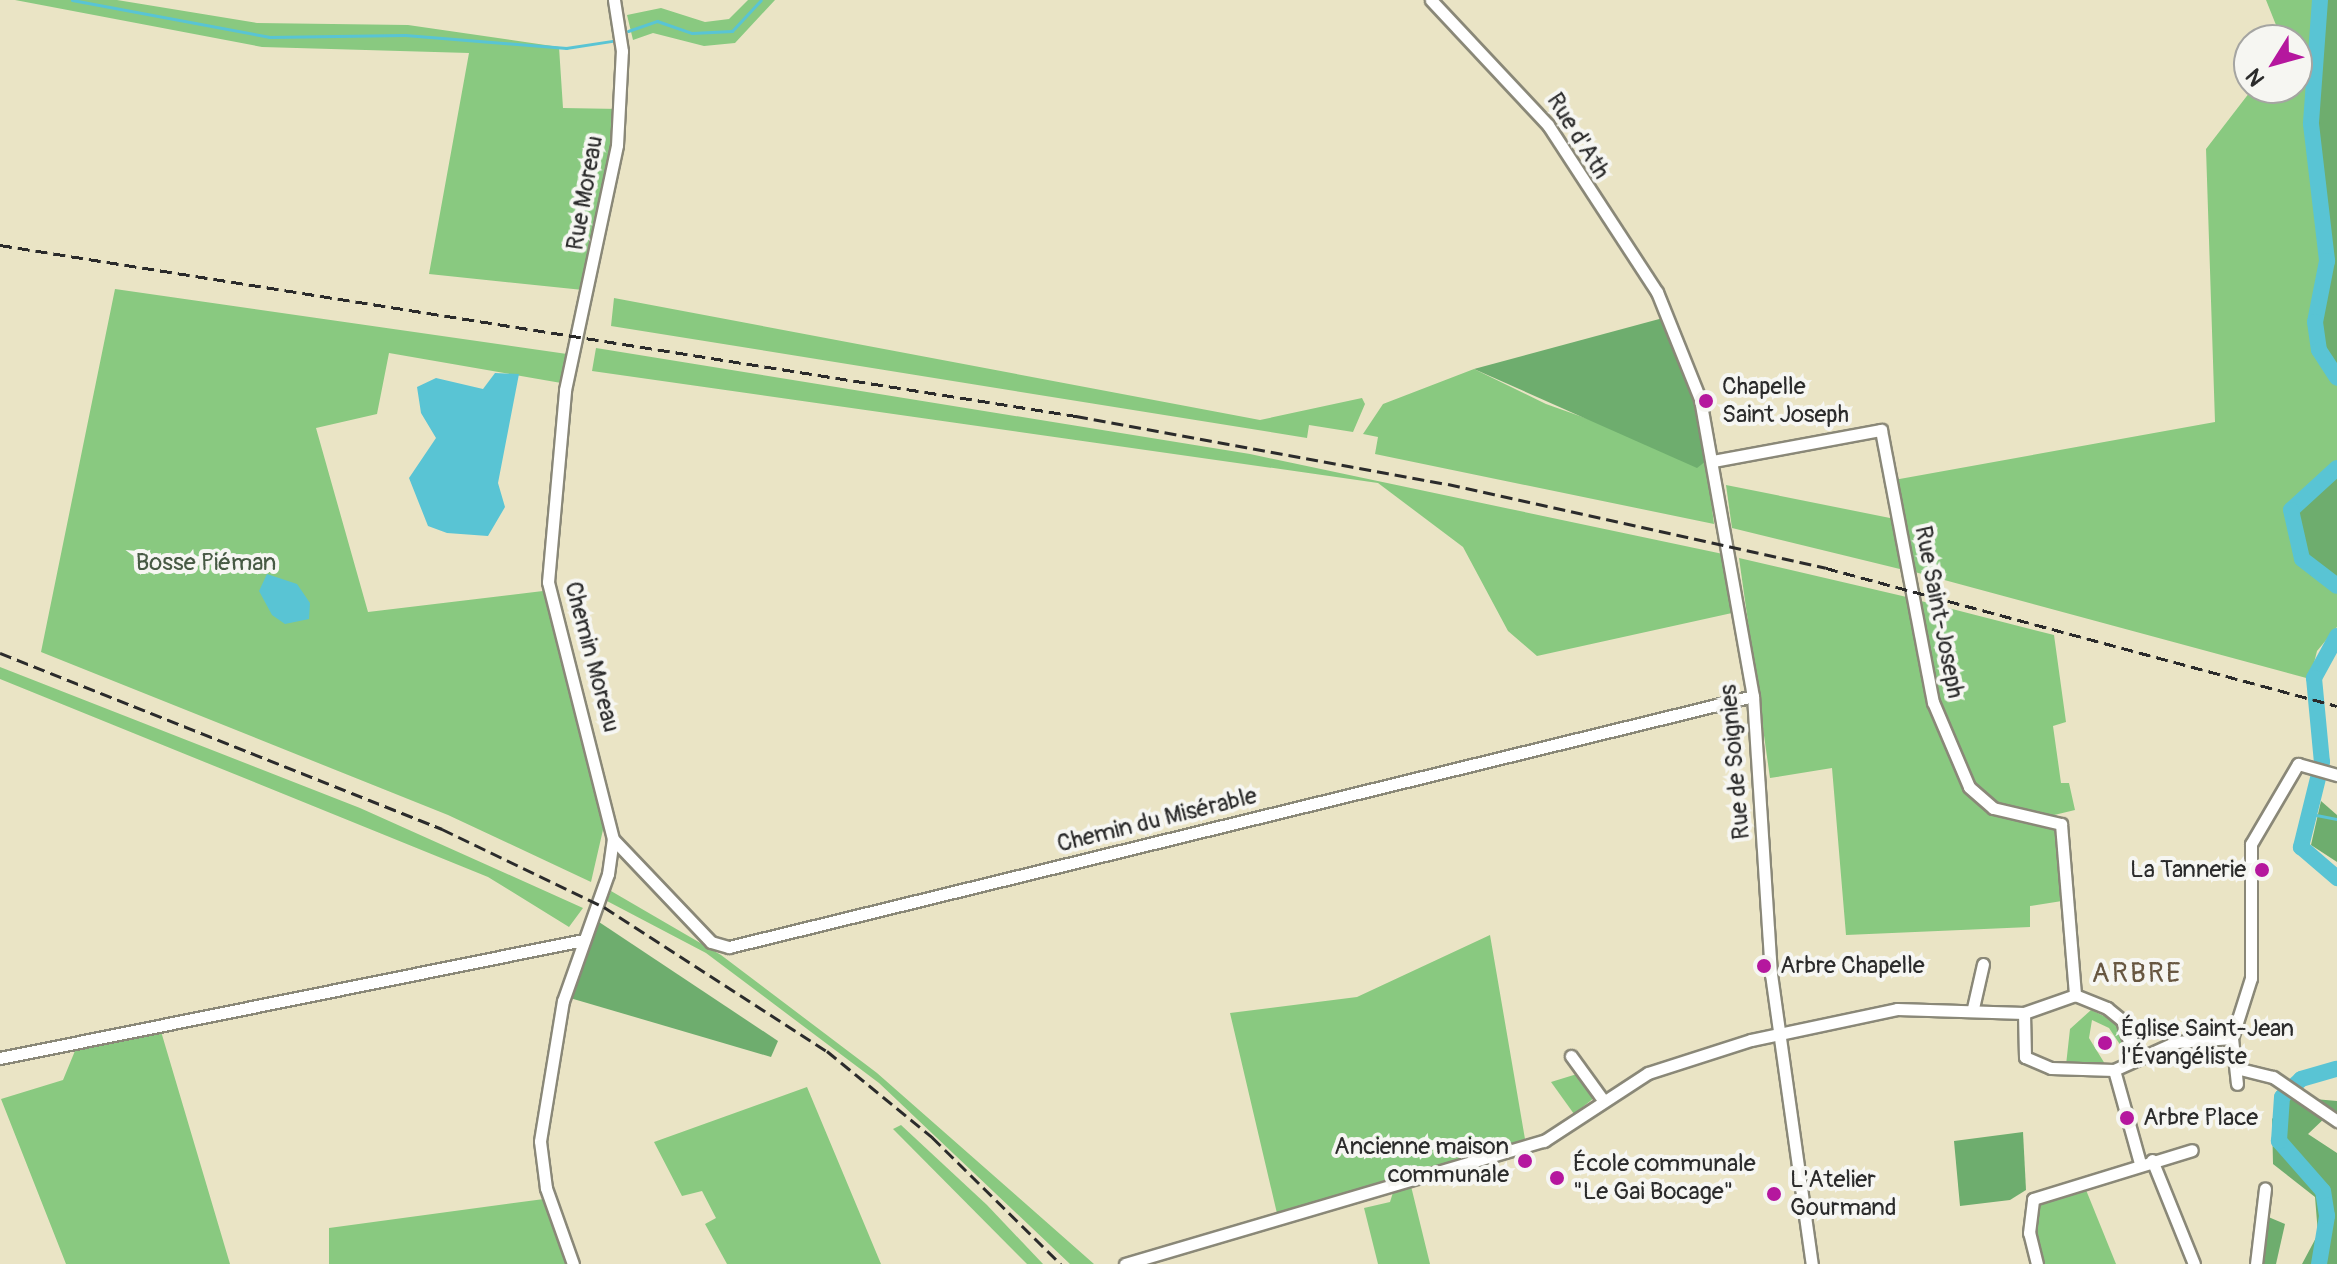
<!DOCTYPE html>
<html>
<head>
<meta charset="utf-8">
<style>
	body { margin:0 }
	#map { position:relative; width:2337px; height:1264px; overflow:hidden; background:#eae4c5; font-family:Pangolin,sans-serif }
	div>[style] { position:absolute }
	.green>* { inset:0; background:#89c980 }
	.forest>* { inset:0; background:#6ead6e }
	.water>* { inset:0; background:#59c4d4 }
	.stream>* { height:3px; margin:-1.5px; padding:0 1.5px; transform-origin:1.5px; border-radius:1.5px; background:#59c4d4 }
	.river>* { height:16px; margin:-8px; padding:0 8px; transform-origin:8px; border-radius:8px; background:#59c4d4 }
	.roads { filter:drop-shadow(2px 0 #8a8878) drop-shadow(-2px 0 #8a8878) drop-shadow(0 2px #8a8878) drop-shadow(0 -2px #8a8878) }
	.minor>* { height:11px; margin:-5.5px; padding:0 5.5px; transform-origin:5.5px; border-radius:5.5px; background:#fff }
	.rail>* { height:3px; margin-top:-1.5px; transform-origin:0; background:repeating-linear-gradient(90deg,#2b2b2b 0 12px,transparent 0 18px) }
	.dots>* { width:22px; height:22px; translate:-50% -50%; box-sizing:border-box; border:4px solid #f6f6f2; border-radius:50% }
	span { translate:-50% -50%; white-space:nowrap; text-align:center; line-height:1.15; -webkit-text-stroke:8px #f6f6f2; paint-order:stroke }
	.street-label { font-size:24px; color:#2b2b2b }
	.poi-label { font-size:24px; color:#2b2b2b }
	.left { translate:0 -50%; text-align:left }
	.right { translate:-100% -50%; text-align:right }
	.park-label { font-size:24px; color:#475a44 }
	.quarter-label { font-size:28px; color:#675640; letter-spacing:2px }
	.north { position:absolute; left:2233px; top:24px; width:80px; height:80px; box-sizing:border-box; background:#f6f6f2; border:2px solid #a5a5a2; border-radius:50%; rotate:233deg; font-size:22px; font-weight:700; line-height:32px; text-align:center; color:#2b2b2b }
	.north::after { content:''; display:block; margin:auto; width:28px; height:36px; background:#b5179e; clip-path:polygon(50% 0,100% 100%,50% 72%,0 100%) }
</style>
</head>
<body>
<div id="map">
	<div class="green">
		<i style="clip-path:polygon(15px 0,117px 0,257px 23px,408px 25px,559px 47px,563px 108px,620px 109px,583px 290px,429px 274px,469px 53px,262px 47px)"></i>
		<i style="clip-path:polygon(748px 0,775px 0,735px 43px,704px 46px,653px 33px,633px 40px,627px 15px,661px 8px,705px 22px,729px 19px)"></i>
		<i style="clip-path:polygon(2266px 0,2317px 0,2309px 125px,2325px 261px,2314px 323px,2317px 351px,2337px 380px,2337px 465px,2285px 515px,2301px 562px,2337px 587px,2337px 627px,2317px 651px,2310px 679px,1911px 571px,1894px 480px,2215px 422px,2206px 149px,2253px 88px,2297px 88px,2297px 40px,2282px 40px)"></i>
		<i style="clip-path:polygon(115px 289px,574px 355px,567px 384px,389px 353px,377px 414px,316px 428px,368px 612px,543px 591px,605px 821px,591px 882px,448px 815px,41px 652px)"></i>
		<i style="clip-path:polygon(614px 298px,1260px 420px,1362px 398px,1365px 404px,1353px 432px,1309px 425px,1307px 438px,611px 326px)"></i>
		<i style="clip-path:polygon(596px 348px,1250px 454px,1723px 554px,1732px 613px,1537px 656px,1508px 631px,1463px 547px,1378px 483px,592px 371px)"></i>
		<i style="clip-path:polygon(1474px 369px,1546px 404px,1706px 461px,1714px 524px,1375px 454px,1378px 437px,1363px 434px,1383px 404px)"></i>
		<i style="clip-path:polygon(1726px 485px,1895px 519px,1904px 570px,1732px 528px)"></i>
		<i style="clip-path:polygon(1739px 558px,1911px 598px,1927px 697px,1967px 791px,1989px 809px,2055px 830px,2062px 901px,2030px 906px,2030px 927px,1846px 935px,1832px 768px,1770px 778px)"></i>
		<i style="clip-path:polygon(1917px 600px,2054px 635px,2066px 722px,2053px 726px,2061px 783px,2069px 783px,2075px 810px,2050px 816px,1990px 802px,1973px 789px,1938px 707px)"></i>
		<i style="clip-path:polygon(0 667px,360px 808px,583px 908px,569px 927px,488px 877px,0 679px)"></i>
		<i style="clip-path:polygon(611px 891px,721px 955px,877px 1073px,1094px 1264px,1070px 1264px,879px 1083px,706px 953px,607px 901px)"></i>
		<i style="clip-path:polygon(1490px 935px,1525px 1139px,1279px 1222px,1230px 1013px,1357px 997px)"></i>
		<i style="clip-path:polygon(2091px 1010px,2119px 1023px,2127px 1055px,2109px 1028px,2092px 1020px,2089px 1038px,2105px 1064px,2066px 1065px,2070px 1029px)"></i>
		<i style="clip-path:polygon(160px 1028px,230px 1264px,66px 1264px,1px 1099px,63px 1080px,77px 1046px)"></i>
		<i style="clip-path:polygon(1577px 1074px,1594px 1098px,1574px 1114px,1551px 1082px)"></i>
		<i style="clip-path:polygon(807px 1087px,881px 1264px,727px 1264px,705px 1224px,716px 1218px,702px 1191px,682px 1196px,654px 1142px)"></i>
		<i style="clip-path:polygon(901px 1125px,987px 1205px,1043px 1264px,1027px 1264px,893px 1129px)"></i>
		<i style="clip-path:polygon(1410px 1182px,1430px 1264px,1378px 1264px,1364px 1208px,1390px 1202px,1395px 1186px)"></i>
		<i style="clip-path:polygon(2084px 1185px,2116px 1264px,2043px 1264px,2033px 1212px,2040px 1199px)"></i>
		<i style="clip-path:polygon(544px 1199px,567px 1264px,329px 1264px,329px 1228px)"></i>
	</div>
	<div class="forest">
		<i style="clip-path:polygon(2320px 0,2337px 0,2337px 378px,2319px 350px,2315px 322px,2327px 261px,2311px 124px)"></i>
		<i style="clip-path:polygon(1663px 318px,1696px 402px,1706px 461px,1697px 468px,1474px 369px)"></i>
		<i style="clip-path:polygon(2337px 468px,2337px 586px,2310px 575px,2288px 526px,2302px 500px)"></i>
		<i style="clip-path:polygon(2321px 801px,2337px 815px,2337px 862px,2311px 845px)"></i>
		<i style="clip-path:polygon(596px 920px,778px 1041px,771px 1057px,570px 998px)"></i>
		<i style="clip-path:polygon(2292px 1097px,2337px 1101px,2337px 1119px,2328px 1115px,2308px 1134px,2337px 1153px,2337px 1264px,2302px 1264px,2318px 1234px,2315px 1197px,2273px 1164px,2272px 1119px)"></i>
		<i style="clip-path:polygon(2023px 1132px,2026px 1190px,2010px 1200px,1960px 1206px,1954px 1141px)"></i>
		<i style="clip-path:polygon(2266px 1216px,2285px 1224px,2276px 1264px,2258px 1264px)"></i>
	</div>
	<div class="water">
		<i style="clip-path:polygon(495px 373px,519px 374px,498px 483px,505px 507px,488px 536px,447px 533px,428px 526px,409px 478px,436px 438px,421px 413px,417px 387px,436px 378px,483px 389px)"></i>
		<i style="clip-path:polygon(267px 574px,297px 584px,310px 603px,309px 619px,285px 624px,272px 615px,259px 591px)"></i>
	</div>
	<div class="stream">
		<i style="left:72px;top:0;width:200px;rotate:10.6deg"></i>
		<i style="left:269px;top:37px;width:136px;rotate:-0.8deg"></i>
		<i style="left:405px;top:35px;width:162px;rotate:4.6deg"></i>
		<i style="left:566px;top:48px;width:47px;rotate:-8.7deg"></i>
		<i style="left:628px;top:31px;width:31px;rotate:-19deg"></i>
		<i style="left:657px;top:21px;width:37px;rotate:19deg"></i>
		<i style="left:692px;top:33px;width:40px;rotate:-2.9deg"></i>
		<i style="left:732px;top:31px;width:42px;rotate:-46.9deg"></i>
		<i style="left:2306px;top:813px;width:32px;rotate:11deg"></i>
	</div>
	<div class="river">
		<i style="left:2320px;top:0;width:124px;rotate:94.2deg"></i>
		<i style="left:2311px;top:124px;width:138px;rotate:83.3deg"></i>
		<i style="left:2327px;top:261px;width:62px;rotate:101.1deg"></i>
		<i style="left:2315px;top:322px;width:28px;rotate:82deg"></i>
		<i style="left:2319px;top:350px;width:33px;rotate:57deg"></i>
		<i style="left:2337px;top:468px;width:62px;rotate:137.6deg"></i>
		<i style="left:2291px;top:510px;width:50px;rotate:77.3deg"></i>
		<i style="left:2302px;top:559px;width:44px;rotate:37.6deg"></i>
		<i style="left:2337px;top:636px;width:48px;rotate:118.7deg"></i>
		<i style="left:2314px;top:678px;width:84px;rotate:84.6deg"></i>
		<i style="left:2322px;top:762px;width:88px;rotate:103.9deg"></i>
		<i style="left:2301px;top:847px;width:48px;rotate:40.7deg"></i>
		<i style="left:2319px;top:1264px;width:49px;rotate:-80.5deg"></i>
		<i style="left:2327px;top:1216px;width:25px;rotate:-99deg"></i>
		<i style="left:2323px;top:1191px;width:67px;rotate:-131.3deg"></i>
		<i style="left:2279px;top:1141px;width:44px;rotate:-86.1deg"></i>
		<i style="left:2282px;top:1097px;width:26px;rotate:-43deg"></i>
		<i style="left:2301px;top:1079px;width:37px;rotate:-16deg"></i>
	</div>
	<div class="roads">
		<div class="minor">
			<i style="left:1431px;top:0;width:171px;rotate:46.9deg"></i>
			<i style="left:1548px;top:125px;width:199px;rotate:56.9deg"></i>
			<i style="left:1657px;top:292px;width:115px;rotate:68.1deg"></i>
			<i style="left:1700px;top:399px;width:302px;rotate:79.9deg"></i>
			<i style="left:1753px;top:696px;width:279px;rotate:86.3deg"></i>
			<i style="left:1771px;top:974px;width:293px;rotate:82deg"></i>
			<i style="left:1713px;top:461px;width:171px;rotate:-10.5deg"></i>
			<i style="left:1881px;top:430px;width:277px;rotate:79.2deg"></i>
			<i style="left:1933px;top:702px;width:92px;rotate:67deg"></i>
			<i style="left:1969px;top:787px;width:32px;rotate:41deg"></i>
			<i style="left:1993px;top:808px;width:70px;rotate:13.2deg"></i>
			<i style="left:2061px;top:824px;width:172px;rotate:85.3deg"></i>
			<i style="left:613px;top:839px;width:142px;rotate:46.4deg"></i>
			<i style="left:711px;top:942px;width:19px;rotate:16deg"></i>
			<i style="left:729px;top:947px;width:1054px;rotate:-13.77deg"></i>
			<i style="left:1973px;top:1008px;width:45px;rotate:-77.2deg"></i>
			<i style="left:2024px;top:1013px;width:44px;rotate:88.7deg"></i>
			<i style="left:2025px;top:1057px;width:28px;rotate:23deg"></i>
			<i style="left:2051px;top:1068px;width:63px;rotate:1.8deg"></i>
			<i style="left:2114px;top:1070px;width:68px;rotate:-24.3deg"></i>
			<i style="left:2176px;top:1042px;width:56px;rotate:-4.1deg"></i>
			<i style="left:2024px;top:1013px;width:54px;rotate:-19.4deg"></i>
			<i style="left:2075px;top:995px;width:35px;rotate:22deg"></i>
			<i style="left:2107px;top:1008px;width:19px;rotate:39deg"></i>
			<i style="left:2122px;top:1020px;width:40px;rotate:72deg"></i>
			<i style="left:2232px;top:1038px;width:63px;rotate:-72.4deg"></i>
			<i style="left:2251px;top:978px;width:134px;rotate:-90deg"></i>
			<i style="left:2251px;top:844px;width:93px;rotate:-59.6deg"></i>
			<i style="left:2298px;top:764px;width:41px;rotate:15.8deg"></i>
			<i style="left:2232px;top:1038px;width:46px;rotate:83.8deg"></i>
			<i style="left:1571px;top:1056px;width:54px;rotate:54deg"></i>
			<i style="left:0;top:1058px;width:595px;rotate:-11.44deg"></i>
			<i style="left:2236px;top:1068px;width:38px;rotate:14deg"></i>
			<i style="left:2273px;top:1077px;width:78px;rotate:34.5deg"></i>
			<i style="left:2114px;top:1070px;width:97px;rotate:74.4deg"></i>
			<i style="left:2152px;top:1160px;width:112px;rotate:68deg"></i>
			<i style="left:573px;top:1264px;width:81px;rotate:-109.6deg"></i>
			<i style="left:546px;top:1188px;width:47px;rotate:-97.3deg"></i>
			<i style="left:540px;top:1141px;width:142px;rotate:-80.7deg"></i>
			<i style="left:563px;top:1001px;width:135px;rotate:-70.5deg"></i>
			<i style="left:608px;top:874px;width:35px;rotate:-82deg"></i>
			<i style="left:613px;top:839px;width:265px;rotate:-104.2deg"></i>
			<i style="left:548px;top:582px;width:193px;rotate:-84.9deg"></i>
			<i style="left:565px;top:390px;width:250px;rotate:-78deg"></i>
			<i style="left:617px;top:145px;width:94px;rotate:-87deg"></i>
			<i style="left:622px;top:51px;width:52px;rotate:-98.9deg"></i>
			<i style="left:1125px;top:1264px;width:437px;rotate:-16.4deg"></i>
			<i style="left:1544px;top:1141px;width:124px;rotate:-33.2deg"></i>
			<i style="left:1648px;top:1073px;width:108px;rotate:-17.8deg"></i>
			<i style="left:1751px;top:1040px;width:149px;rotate:-12deg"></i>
			<i style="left:1897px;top:1009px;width:127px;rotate:1.8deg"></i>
			<i style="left:2037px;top:1264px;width:32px;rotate:-104deg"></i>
			<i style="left:2029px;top:1233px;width:34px;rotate:-83deg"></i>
			<i style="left:2033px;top:1199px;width:166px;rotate:-17.1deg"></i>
			<i style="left:2256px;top:1264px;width:76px;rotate:-83.2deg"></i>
		</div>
	</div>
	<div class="rail">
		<i style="left:0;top:245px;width:1090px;rotate:9.03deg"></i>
		<i style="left:1076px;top:416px;width:378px;rotate:10.4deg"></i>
		<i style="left:1448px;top:484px;width:387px;rotate:12.5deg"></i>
		<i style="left:1826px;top:568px;width:529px;rotate:15.11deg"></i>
		<i style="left:0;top:653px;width:476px;rotate:21.7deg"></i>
		<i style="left:442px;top:829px;width:180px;rotate:25.7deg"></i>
		<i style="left:604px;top:907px;width:265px;rotate:32.9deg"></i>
		<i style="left:827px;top:1051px;width:136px;rotate:39.3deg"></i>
		<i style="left:932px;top:1137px;width:181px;rotate:44.6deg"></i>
	</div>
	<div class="dots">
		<i style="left:1706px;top:401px;background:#b5179e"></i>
		<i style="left:2262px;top:870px;background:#b5179e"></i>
		<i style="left:1764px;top:966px;background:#b5179e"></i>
		<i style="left:2105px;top:1043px;background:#b5179e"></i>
		<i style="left:2127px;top:1118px;background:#b5179e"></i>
		<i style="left:1525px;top:1161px;background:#b5179e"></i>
		<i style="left:1557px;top:1178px;background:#b5179e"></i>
		<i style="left:1774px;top:1194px;background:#b5179e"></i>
	</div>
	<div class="street-label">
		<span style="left:1578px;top:136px;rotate:58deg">Rue d'Ath</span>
		<span style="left:585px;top:193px;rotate:-80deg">Rue Moreau</span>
		<span style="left:1939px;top:612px;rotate:79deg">Rue Saint-Joseph</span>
		<span style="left:592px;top:657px;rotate:75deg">Chemin Moreau</span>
		<span style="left:1735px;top:762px;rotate:-95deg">Rue de Soignies</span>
		<span style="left:1157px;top:820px;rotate:-14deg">Chemin du Misérable</span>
	</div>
	<div class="poi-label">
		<span class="left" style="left:1722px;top:401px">Chapelle<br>Saint Joseph</span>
		<span class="right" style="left:2246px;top:870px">La Tannerie</span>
		<span class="left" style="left:1780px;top:966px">Arbre Chapelle</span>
		<span class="left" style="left:2121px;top:1043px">Église Saint-Jean<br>l'Évangéliste</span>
		<span class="left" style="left:2143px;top:1118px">Arbre Place</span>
		<span class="right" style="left:1509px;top:1161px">Ancienne maison<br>communale</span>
		<span class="left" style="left:1573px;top:1178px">École communale<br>"Le Gai Bocage"</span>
		<span class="left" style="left:1790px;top:1194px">L'Atelier<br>Gourmand</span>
	</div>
	<div class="park-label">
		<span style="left:206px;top:563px">Bosse Piéman</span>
	</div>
	<div class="quarter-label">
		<span style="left:2137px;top:974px">ARBRE</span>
	</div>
	<div class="north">N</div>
</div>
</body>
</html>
